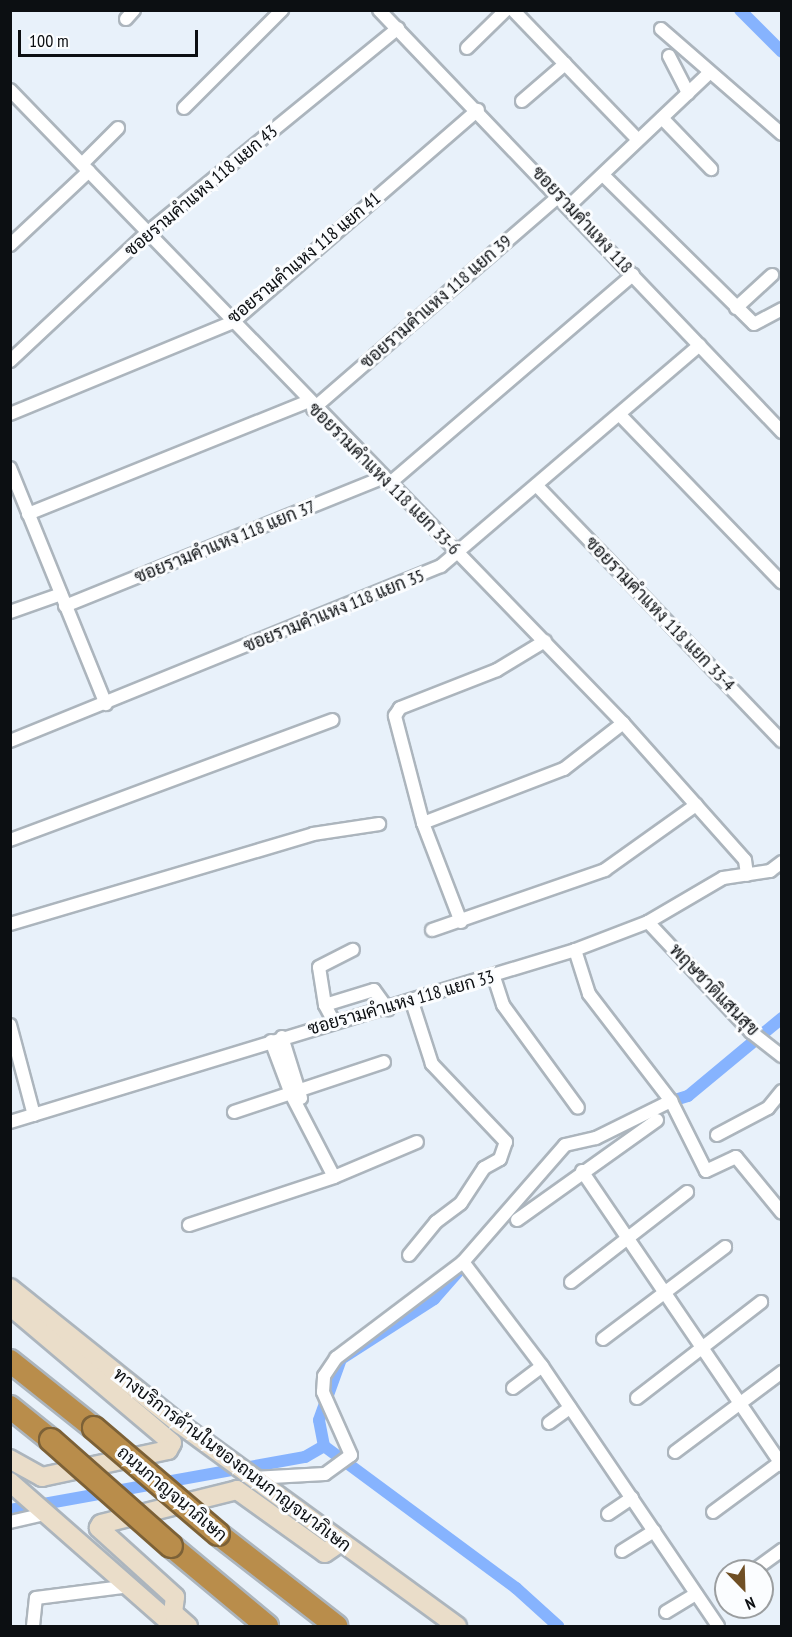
<!DOCTYPE html>
<html>
<head>
<meta charset="utf-8">
<style>
	body { margin:0 }
	#map { position:relative; width:792px; height:1637px; overflow:hidden; background:#e8f1fa; font-family:"PT Sans Narrow",Sarabun,sans-serif }
	div>[style] { position:absolute }
	.canal>* { height:12px; margin:-6px; padding:0 6px; transform-origin:6px; border-radius:6px; background:#86b3fe }
	.roads { filter:drop-shadow(2px 0 #acb5bd) drop-shadow(-2px 0 #acb5bd) drop-shadow(0 2px #acb5bd) drop-shadow(0 -2px #acb5bd) }
	.minor>* { height:12px; margin:-6px; padding:0 6px; transform-origin:6px; border-radius:6px; background:#fff }
	.secondary>* { height:18px; margin:-9px; padding:0 9px; transform-origin:9px; border-radius:9px; background:#eaddc9 }
	.motorway>* { height:22px; margin:-11px; padding:0 11px; transform-origin:11px; border-radius:11px; background:#b98d4b }
	.bridges { filter:drop-shadow(2px 0 #7c6137) drop-shadow(-2px 0 #7c6137) drop-shadow(0 2px #7c6137) drop-shadow(0 -2px #7c6137) }
	.motorway-bridge>* { height:22px; margin:-11px; padding:0 11px; transform-origin:11px; border-radius:11px; background:#b98d4b }
	span { translate:-50% -50%; white-space:nowrap; text-align:center; line-height:1.15; -webkit-text-stroke:6px #fbfdff; paint-order:stroke }
	.street-label { font-size:18px; color:#0c0f12 }
	.frame { position:absolute; inset:0; border:12px solid #0c0f12; pointer-events:none }
	.north { position:absolute; left:714px; top:1559px; width:60px; height:60px; box-sizing:border-box; background:#fbfdff; border:2px solid #9b9ea0; border-radius:50%; rotate:157deg; font-size:16px; font-weight:700; line-height:24px; text-align:center; color:#0c0f12 }
	.north::after { content:''; display:block; margin:auto; width:21px; height:27px; background:#6f4f25; clip-path:polygon(50% 0,100% 100%,50% 72%,0 100%) }
	.scale { position:absolute; left:18px; top:30px; width:180px; height:27px; box-sizing:border-box; border:3px solid #0c0f12; border-top:0; padding-left:8px; font-size:18px; line-height:21px; white-space:nowrap; color:#0c0f12; -webkit-text-stroke:4px #fbfdff; paint-order:stroke }
</style>
</head>
<body>
<div id="map">
	<div class="canal">
		<i style="left:740px;top:10px;width:59px;rotate:45deg"></i>
		<i style="left:662px;top:1104px;width:27px;rotate:-17deg"></i>
		<i style="left:688px;top:1096px;width:122px;rotate:-39.7deg"></i>
		<i style="left:324px;top:1446px;width:239px;rotate:36.5deg"></i>
		<i style="left:516px;top:1588px;width:57px;rotate:42.1deg"></i>
		<i style="left:10px;top:1510px;width:300px;rotate:-10.2deg"></i>
		<i style="left:305px;top:1457px;width:22px;rotate:-30deg"></i>
		<i style="left:324px;top:1446px;width:26px;rotate:-101deg"></i>
		<i style="left:319px;top:1420px;width:65px;rotate:-70.2deg"></i>
		<i style="left:341px;top:1359px;width:111px;rotate:-32.8deg"></i>
		<i style="left:434px;top:1299px;width:45px;rotate:-48.6deg"></i>
	</div>
	<div class="roads">
		<div class="minor">
			<i style="left:379px;top:10px;width:584px;rotate:46.32deg"></i>
			<i style="left:513px;top:10px;width:180px;rotate:46.1deg"></i>
			<i style="left:126px;top:19px;width:12px;rotate:-48deg"></i>
			<i style="left:661px;top:29px;width:160px;rotate:41deg"></i>
			<i style="left:467px;top:48px;width:54px;rotate:-44.3deg"></i>
			<i style="left:669px;top:56px;width:42px;rotate:62.8deg"></i>
			<i style="left:10px;top:90px;width:881px;rotate:45.92deg"></i>
			<i style="left:623px;top:723px;width:183px;rotate:48.3deg"></i>
			<i style="left:745px;top:860px;width:15px;rotate:82deg"></i>
			<i style="left:522px;top:101px;width:57px;rotate:-40.7deg"></i>
			<i style="left:184px;top:108px;width:139px;rotate:-45deg"></i>
			<i style="left:662px;top:118px;width:71px;rotate:46.1deg"></i>
			<i style="left:82px;top:164px;width:51px;rotate:-45deg"></i>
			<i style="left:603px;top:175px;width:212px;rotate:44.6deg"></i>
			<i style="left:754px;top:324px;width:32px;rotate:-28deg"></i>
			<i style="left:569px;top:206px;width:193px;rotate:-43.5deg"></i>
			<i style="left:10px;top:245px;width:108px;rotate:-43.1deg"></i>
			<i style="left:736px;top:308px;width:49px;rotate:-42.5deg"></i>
			<i style="left:10px;top:361px;width:187px;rotate:-43.1deg"></i>
			<i style="left:147px;top:233px;width:324px;rotate:-39.2deg"></i>
			<i style="left:313px;top:409px;width:325px;rotate:-40.9deg"></i>
			<i style="left:10px;top:414px;width:241px;rotate:-22.4deg"></i>
			<i style="left:233px;top:322px;width:324px;rotate:-40.9deg"></i>
			<i style="left:620px;top:415px;width:233px;rotate:46deg"></i>
			<i style="left:10px;top:468px;width:255px;rotate:67.9deg"></i>
			<i style="left:390px;top:483px;width:320px;rotate:-40.6deg"></i>
			<i style="left:538px;top:487px;width:352px;rotate:46.2deg"></i>
			<i style="left:28px;top:514px;width:300px;rotate:-21.9deg"></i>
			<i style="left:65px;top:606px;width:344px;rotate:-22deg"></i>
			<i style="left:10px;top:612px;width:54px;rotate:-19.4deg"></i>
			<i style="left:10px;top:741px;width:465px;rotate:-22.1deg"></i>
			<i style="left:441px;top:566px;width:340px;rotate:-40.5deg"></i>
			<i style="left:423px;top:823px;width:151px;rotate:-21deg"></i>
			<i style="left:564px;top:769px;width:75px;rotate:-37.9deg"></i>
			<i style="left:10px;top:840px;width:344px;rotate:-20.4deg"></i>
			<i style="left:461px;top:922px;width:106px;rotate:-111deg"></i>
			<i style="left:423px;top:823px;width:111px;rotate:-104.7deg"></i>
			<i style="left:395px;top:716px;width:9px;rotate:-58deg"></i>
			<i style="left:400px;top:708px;width:104px;rotate:-21.4deg"></i>
			<i style="left:497px;top:670px;width:56px;rotate:-31.1deg"></i>
			<i style="left:648px;top:922px;width:151px;rotate:46.9deg"></i>
			<i style="left:751px;top:1032px;width:39px;rotate:38deg"></i>
			<i style="left:10px;top:924px;width:316px;rotate:-16.5deg"></i>
			<i style="left:313px;top:834px;width:67px;rotate:-8.6deg"></i>
			<i style="left:432px;top:930px;width:183px;rotate:-19.1deg"></i>
			<i style="left:605px;top:870px;width:112px;rotate:-35.5deg"></i>
			<i style="left:575px;top:950px;width:46px;rotate:72.3deg"></i>
			<i style="left:589px;top:994px;width:135px;rotate:52.5deg"></i>
			<i style="left:671px;top:1101px;width:78px;rotate:63.4deg"></i>
			<i style="left:706px;top:1171px;width:33px;rotate:-25deg"></i>
			<i style="left:736px;top:1157px;width:72px;rotate:50.6deg"></i>
			<i style="left:494px;top:977px;width:29px;rotate:72deg"></i>
			<i style="left:503px;top:1005px;width:127px;rotate:53.9deg"></i>
			<i style="left:325px;top:1005px;width:51px;rotate:-17deg"></i>
			<i style="left:374px;top:990px;width:24px;rotate:54deg"></i>
			<i style="left:334px;top:1022px;width:19px;rotate:-118deg"></i>
			<i style="left:325px;top:1005px;width:38px;rotate:-99deg"></i>
			<i style="left:319px;top:967px;width:38px;rotate:-27deg"></i>
			<i style="left:10px;top:1025px;width:93px;rotate:75.1deg"></i>
			<i style="left:282px;top:1037px;width:64px;rotate:72.7deg"></i>
			<i style="left:271px;top:1041px;width:57px;rotate:69.3deg"></i>
			<i style="left:291px;top:1094px;width:93px;rotate:62.6deg"></i>
			<i style="left:234px;top:1112px;width:158px;rotate:-18.4deg"></i>
			<i style="left:10px;top:1122px;width:591px;rotate:-16.93deg"></i>
			<i style="left:575px;top:950px;width:78px;rotate:-21deg"></i>
			<i style="left:648px;top:922px;width:87px;rotate:-30.4deg"></i>
			<i style="left:723px;top:878px;width:48px;rotate:-8.5deg"></i>
			<i style="left:770px;top:871px;width:15px;rotate:-37deg"></i>
			<i style="left:717px;top:1135px;width:58px;rotate:-27.9deg"></i>
			<i style="left:768px;top:1108px;width:22px;rotate:-51deg"></i>
			<i style="left:582px;top:1171px;width:356px;rotate:55.8deg"></i>
			<i style="left:517px;top:1220px;width:172px;rotate:-35.5deg"></i>
			<i style="left:189px;top:1225px;width:153px;rotate:-18.3deg"></i>
			<i style="left:334px;top:1177px;width:90px;rotate:-22.9deg"></i>
			<i style="left:409px;top:1255px;width:43px;rotate:-50.7deg"></i>
			<i style="left:436px;top:1222px;width:31px;rotate:-37deg"></i>
			<i style="left:461px;top:1203px;width:42px;rotate:-56.7deg"></i>
			<i style="left:484px;top:1168px;width:18px;rotate:-29deg"></i>
			<i style="left:500px;top:1159px;width:18px;rotate:-71deg"></i>
			<i style="left:506px;top:1142px;width:108px;rotate:-133.5deg"></i>
			<i style="left:432px;top:1064px;width:65px;rotate:-107.9deg"></i>
			<i style="left:463px;top:1262px;width:131px;rotate:52.8deg"></i>
			<i style="left:542px;top:1366px;width:314px;rotate:55.9deg"></i>
			<i style="left:571px;top:1282px;width:147px;rotate:-37.8deg"></i>
			<i style="left:603px;top:1339px;width:153px;rotate:-37deg"></i>
			<i style="left:513px;top:1388px;width:36px;rotate:-37deg"></i>
			<i style="left:637px;top:1398px;width:157px;rotate:-37.7deg"></i>
			<i style="left:549px;top:1423px;width:26px;rotate:-36deg"></i>
			<i style="left:675px;top:1452px;width:134px;rotate:-36.8deg"></i>
			<i style="left:253px;top:1478px;width:72px;rotate:-3.2deg"></i>
			<i style="left:325px;top:1474px;width:32px;rotate:-36deg"></i>
			<i style="left:351px;top:1455px;width:69px;rotate:-114deg"></i>
			<i style="left:323px;top:1392px;width:16px;rotate:-86deg"></i>
			<i style="left:324px;top:1376px;width:22px;rotate:-56deg"></i>
			<i style="left:336px;top:1358px;width:159px;rotate:-37.1deg"></i>
			<i style="left:463px;top:1262px;width:155px;rotate:-48.9deg"></i>
			<i style="left:565px;top:1145px;width:32px;rotate:-13deg"></i>
			<i style="left:596px;top:1138px;width:84px;rotate:-26.3deg"></i>
			<i style="left:713px;top:1512px;width:86px;rotate:-36.5deg"></i>
			<i style="left:608px;top:1514px;width:29px;rotate:-34deg"></i>
			<i style="left:10px;top:1522px;width:39px;rotate:-13deg"></i>
			<i style="left:622px;top:1551px;width:38px;rotate:-32deg"></i>
			<i style="left:753px;top:1571px;width:36px;rotate:-36deg"></i>
			<i style="left:666px;top:1612px;width:35px;rotate:-31deg"></i>
			<i style="left:33px;top:1626px;width:28px;rotate:-84deg"></i>
			<i style="left:36px;top:1598px;width:95px;rotate:-7.3deg"></i>
		</div>
		<div class="secondary">
			<i style="left:10px;top:1288px;width:218px;rotate:38.7deg"></i>
			<i style="left:180px;top:1424px;width:343px;rotate:36.1deg"></i>
			<i style="left:10px;top:1306px;width:212px;rotate:40.2deg"></i>
			<i style="left:172px;top:1443px;width:8px;rotate:120deg"></i>
			<i style="left:168px;top:1450px;width:129px;rotate:167.9deg"></i>
			<i style="left:42px;top:1477px;width:37px;rotate:-151deg"></i>
			<i style="left:10px;top:1482px;width:218px;rotate:41.3deg"></i>
			<i style="left:188px;top:1626px;width:20px;rotate:-139deg"></i>
			<i style="left:173px;top:1613px;width:16px;rotate:-83deg"></i>
			<i style="left:175px;top:1597px;width:103px;rotate:-137.8deg"></i>
			<i style="left:99px;top:1528px;width:4px;rotate:-63deg"></i>
			<i style="left:101px;top:1524px;width:140px;rotate:-14deg"></i>
			<i style="left:237px;top:1490px;width:108px;rotate:35.6deg"></i>
			<i style="left:325px;top:1553px;width:19px;rotate:-35deg"></i>
		</div>
		<div class="motorway">
			<i style="left:10px;top:1361px;width:107px;rotate:38.6deg"></i>
			<i style="left:10px;top:1407px;width:53px;rotate:38.8deg"></i>
			<i style="left:218px;top:1534px;width:150px;rotate:37.9deg"></i>
			<i style="left:171px;top:1546px;width:125px;rotate:39.8deg"></i>
		</div>
	</div>
	<div class="bridges">
		<div class="motorway-bridge">
			<i style="left:94px;top:1428px;width:163px;rotate:40.5deg"></i>
			<i style="left:51px;top:1440px;width:160px;rotate:41.5deg"></i>
		</div>
	</div>
	<div class="street-label">
		<span style="left:201px;top:191px;rotate:-40deg">ซอยรามคำแหง 118 แยก 43</span>
		<span style="left:582px;top:220px;rotate:47deg">ซอยรามคำแหง 118</span>
		<span style="left:304px;top:258px;rotate:-40deg">ซอยรามคำแหง 118 แยก 41</span>
		<span style="left:436px;top:302px;rotate:-41deg">ซอยรามคำแหง 118 แยก 39</span>
		<span style="left:384px;top:479px;rotate:45deg">ซอยรามคำแหง 118 แยก 33-6</span>
		<span style="left:225px;top:542px;rotate:-22deg">ซอยรามคำแหง 118 แยก 37</span>
		<span style="left:334px;top:611px;rotate:-22deg">ซอยรามคำแหง 118 แยก 35</span>
		<span style="left:660px;top:614px;rotate:46deg">ซอยรามคำแหง 118 แยก 33-4</span>
		<span style="left:714px;top:990px;rotate:46deg">พฤษชาติแสนสุข</span>
		<span style="left:401px;top:1003px;rotate:-16deg">ซอยรามคำแหง 118 แยก 33</span>
		<span style="left:232px;top:1460px;rotate:37deg">ทางบริการด้านในของถนนกาญจนาภิเษก</span>
		<span style="left:172px;top:1494px;rotate:40deg">ถนนกาญจนาภิเษก</span>
	</div>
	<div class="frame"></div>
	<div class="north">N</div>
	<div class="scale">100 m</div>
</div>
</body>
</html>
